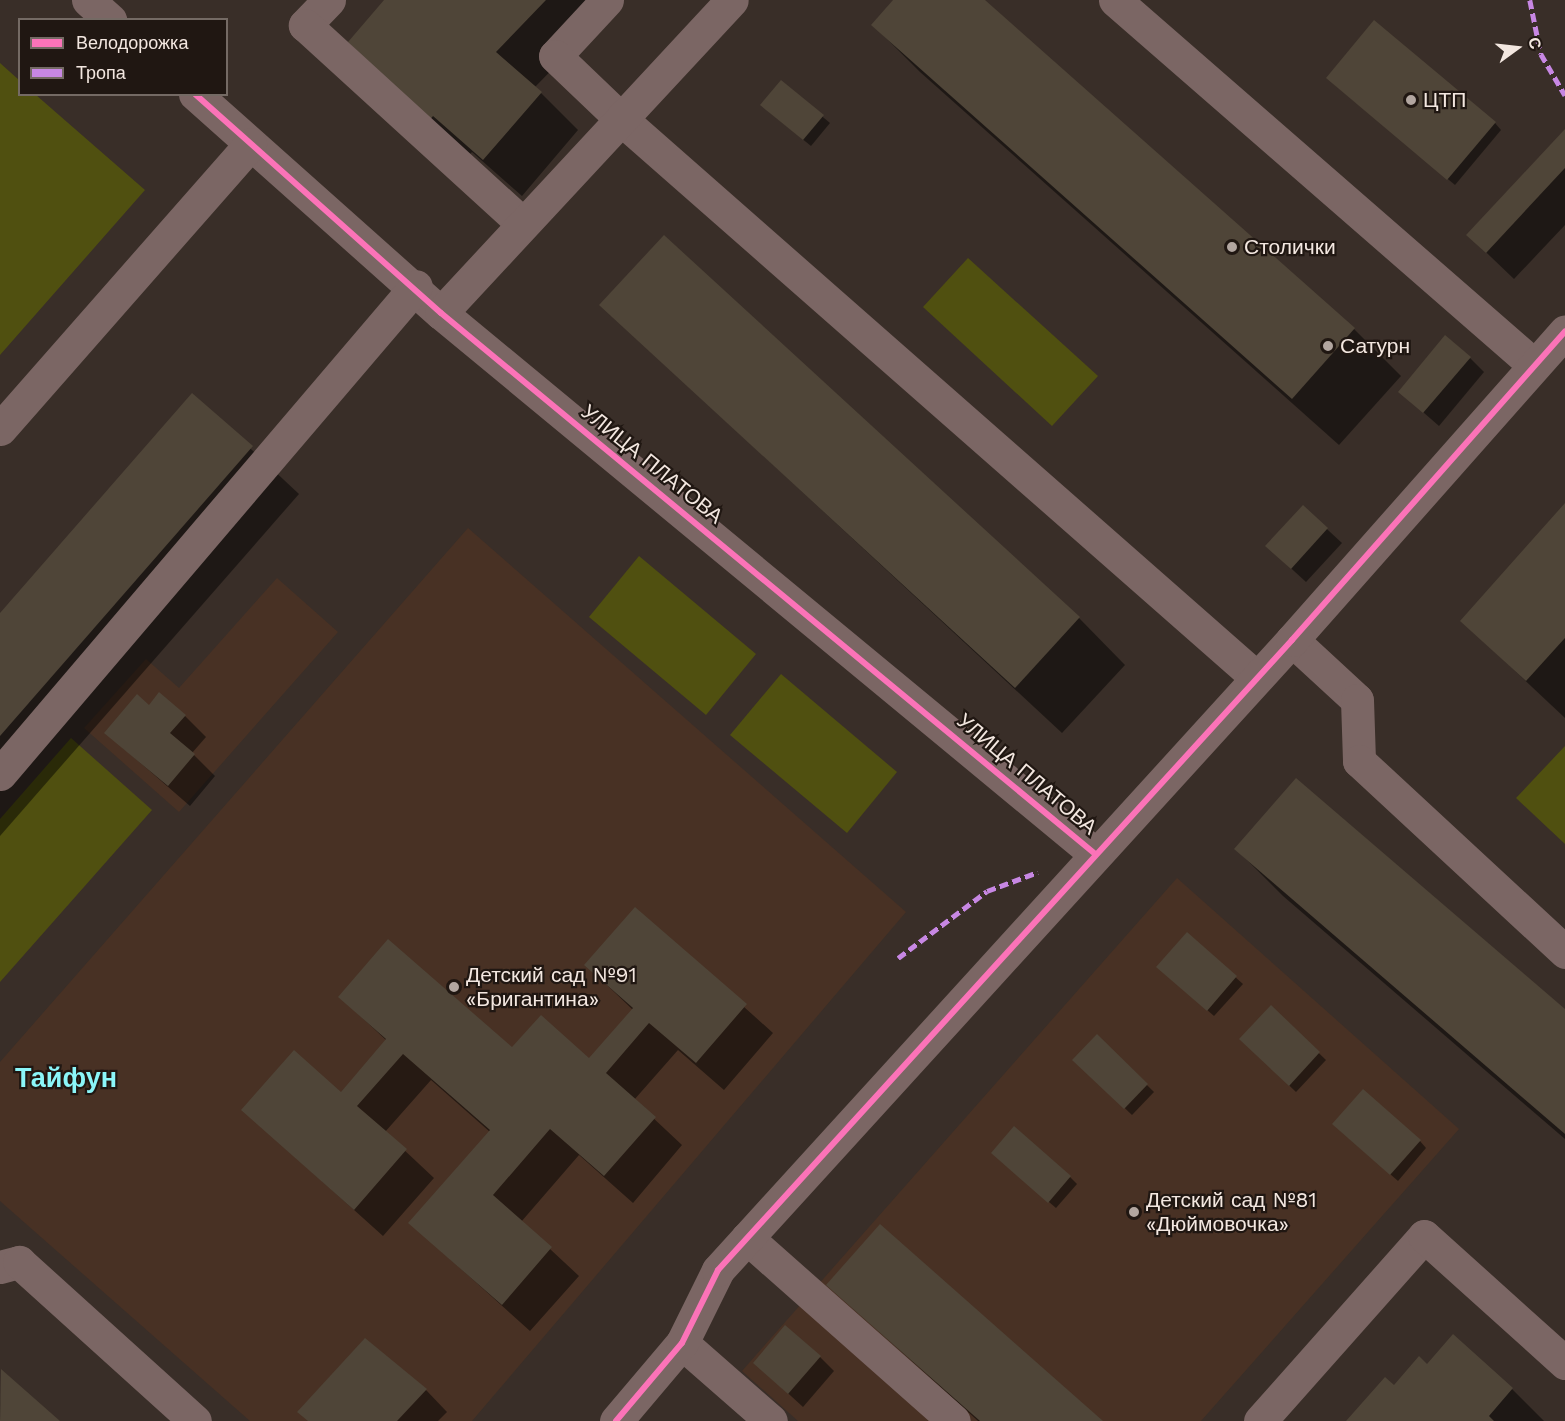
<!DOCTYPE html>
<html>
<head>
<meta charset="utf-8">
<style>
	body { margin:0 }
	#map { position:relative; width:1565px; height:1421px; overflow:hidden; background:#392e28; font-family:"Work Sans",sans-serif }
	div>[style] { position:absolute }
	.built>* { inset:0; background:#483124 }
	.green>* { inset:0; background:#505010 }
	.shadow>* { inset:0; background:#0007 }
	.building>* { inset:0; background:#4f4538 }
	.minor>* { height:33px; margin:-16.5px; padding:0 16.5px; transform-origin:16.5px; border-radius:16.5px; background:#7b6664 }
	.quiet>* { height:4.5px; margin-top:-2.25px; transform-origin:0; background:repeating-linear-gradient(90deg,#c787e3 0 9px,transparent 0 13.5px) }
	.cycleway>* { height:6px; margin:-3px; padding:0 3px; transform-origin:3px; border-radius:3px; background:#fb73b8 }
	.dots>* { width:16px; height:16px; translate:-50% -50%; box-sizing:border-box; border:3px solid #201712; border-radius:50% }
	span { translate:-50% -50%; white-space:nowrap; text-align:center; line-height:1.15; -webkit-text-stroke:4.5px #201712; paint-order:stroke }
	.poi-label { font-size:21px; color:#f3e7e0 }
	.left { translate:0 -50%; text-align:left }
	.street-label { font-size:21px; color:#f3e7e0 }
	.district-label { font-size:27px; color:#8bf6f9; font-weight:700 }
	.legend { position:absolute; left:18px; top:18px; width:210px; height:78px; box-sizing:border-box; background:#201712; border:2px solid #746a64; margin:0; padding:8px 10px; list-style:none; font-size:18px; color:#f3e7e0 }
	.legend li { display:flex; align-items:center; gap:12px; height:30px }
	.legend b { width:30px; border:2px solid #746a64 }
	.north { position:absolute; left:1487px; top:18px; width:60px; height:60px; -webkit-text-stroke:4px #201712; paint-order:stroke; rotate:75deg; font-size:16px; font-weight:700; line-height:24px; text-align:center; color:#f3e7e0 }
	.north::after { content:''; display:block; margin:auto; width:21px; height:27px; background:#f3e7e0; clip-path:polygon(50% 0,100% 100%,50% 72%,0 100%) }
</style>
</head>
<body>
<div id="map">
	<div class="built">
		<i style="clip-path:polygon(468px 528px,906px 912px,472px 1421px,250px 1421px,0 1201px,0 1062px)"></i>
		<i style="clip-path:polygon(277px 578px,338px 632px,179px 812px,84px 728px,146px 659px,179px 688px)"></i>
		<i style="clip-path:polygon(1177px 878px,1459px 1129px,1201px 1421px,798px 1421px,742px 1371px)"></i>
	</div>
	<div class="green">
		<i style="clip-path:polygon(0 63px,19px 80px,20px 94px,36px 95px,145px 190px,0 355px)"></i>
		<i style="clip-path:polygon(968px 258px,1098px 376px,1052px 426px,923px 307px)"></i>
		<i style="clip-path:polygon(639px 556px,756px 654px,706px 715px,589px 617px)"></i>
		<i style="clip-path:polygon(781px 674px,897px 772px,847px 833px,730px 735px)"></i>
		<i style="clip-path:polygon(71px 738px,152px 810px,0 982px,0 819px)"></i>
		<i style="clip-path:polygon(1565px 746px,1565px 844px,1516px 798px)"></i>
	</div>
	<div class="shadow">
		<i style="clip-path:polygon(386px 0,620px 0,535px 87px,578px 130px,522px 196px,472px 152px,467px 157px,388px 79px)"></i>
		<i style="clip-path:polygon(895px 0,983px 0,1354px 329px,1401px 376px,1339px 445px,920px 72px,873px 25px)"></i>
		<i style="clip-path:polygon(781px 82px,830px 123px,811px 146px,769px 112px)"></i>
		<i style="clip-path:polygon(1335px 85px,1495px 123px,1501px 130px,1455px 185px)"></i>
		<i style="clip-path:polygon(1565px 131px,1565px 225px,1514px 279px,1468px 235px)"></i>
		<i style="clip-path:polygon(601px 305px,1079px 618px,1125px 665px,1062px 733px)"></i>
		<i style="clip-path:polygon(1470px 358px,1484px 372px,1439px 426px,1400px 392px)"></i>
		<i style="clip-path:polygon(193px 395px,299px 494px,0 836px,0 616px)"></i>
		<i style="clip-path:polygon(1565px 506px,1565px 718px,1462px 621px)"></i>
		<i style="clip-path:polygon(1303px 507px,1342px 543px,1306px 582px,1282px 560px)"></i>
		<i style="clip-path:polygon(149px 707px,185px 716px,206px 737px,192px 753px,215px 776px,190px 806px,106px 733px)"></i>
		<i style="clip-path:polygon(1236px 849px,1565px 1012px,1565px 1139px,1283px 896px)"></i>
		<i style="clip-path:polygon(635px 909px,773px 1033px,724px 1090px,678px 1050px,634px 1100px,682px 1145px,633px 1203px,579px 1155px,521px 1222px,579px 1276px,530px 1331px,410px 1223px,490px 1132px,431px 1080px,385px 1132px,434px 1178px,383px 1236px,243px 1110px,341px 1094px,387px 1041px,340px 997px,512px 1050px,589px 1060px,633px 1010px,586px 965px)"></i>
		<i style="clip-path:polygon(1187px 934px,1243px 984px,1214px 1016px,1165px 973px)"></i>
		<i style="clip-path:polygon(1271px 1007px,1326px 1060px,1296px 1092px,1241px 1039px)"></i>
		<i style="clip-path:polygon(1097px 1036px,1154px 1092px,1132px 1115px,1074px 1060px)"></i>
		<i style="clip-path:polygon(1341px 1131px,1420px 1141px,1426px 1148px,1398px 1181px)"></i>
		<i style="clip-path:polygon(1000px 1160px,1070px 1177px,1077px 1184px,1056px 1208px)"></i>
		<i style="clip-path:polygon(828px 1285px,1101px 1421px,978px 1421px)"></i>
		<i style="clip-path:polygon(820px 1357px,834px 1371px,803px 1407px,755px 1363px)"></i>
		<i style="clip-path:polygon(1427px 1366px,1512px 1389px,1544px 1421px,1348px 1421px)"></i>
		<i style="clip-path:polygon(2px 1371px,58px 1421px,0 1421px)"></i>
		<i style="clip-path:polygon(426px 1390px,447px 1412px,438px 1421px,308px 1421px)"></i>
	</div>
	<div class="building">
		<i style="clip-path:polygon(384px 0,546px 0,496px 52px,542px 92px,483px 160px,433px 116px,429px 121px,348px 42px)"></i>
		<i style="clip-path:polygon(893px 0,985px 0,1355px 328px,1292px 399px,871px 25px)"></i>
		<i style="clip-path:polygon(1374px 20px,1496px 122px,1447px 180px,1326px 78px)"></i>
		<i style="clip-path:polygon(781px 80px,824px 115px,803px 140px,760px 105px)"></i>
		<i style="clip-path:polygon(1565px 129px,1565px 168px,1486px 253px,1466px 235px)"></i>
		<i style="clip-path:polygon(664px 235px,1080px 617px,1015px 688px,599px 305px)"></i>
		<i style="clip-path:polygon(1445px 335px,1471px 357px,1423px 413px,1398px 392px)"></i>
		<i style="clip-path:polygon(192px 393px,253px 446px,0 736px,0 613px)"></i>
		<i style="clip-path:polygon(1565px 503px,1565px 638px,1526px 681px,1460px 621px)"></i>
		<i style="clip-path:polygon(1303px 505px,1328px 528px,1291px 569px,1265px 546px)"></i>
		<i style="clip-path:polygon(159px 692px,186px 715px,170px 733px,195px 754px,168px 786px,104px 733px,137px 694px,149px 705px)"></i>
		<i style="clip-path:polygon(1296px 778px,1565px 1009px,1565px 1134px,1234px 849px)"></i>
		<i style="clip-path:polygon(635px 907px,747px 1004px,696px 1063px,649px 1023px,606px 1073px,656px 1117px,604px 1176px,550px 1129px,493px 1195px,552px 1247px,502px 1305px,408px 1223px,490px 1130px,403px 1054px,357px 1106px,407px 1149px,354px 1210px,241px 1110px,294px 1050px,341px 1092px,386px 1039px,338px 997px,388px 939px,512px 1047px,541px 1015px,589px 1058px,633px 1008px,584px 965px)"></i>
		<i style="clip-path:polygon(1187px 932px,1237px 976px,1207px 1011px,1156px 967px)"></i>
		<i style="clip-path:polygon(1271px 1005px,1320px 1052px,1289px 1086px,1239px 1039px)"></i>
		<i style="clip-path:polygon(1097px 1034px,1148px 1084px,1124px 1109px,1072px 1060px)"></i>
		<i style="clip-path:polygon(1363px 1089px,1421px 1140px,1390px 1175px,1332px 1124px)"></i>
		<i style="clip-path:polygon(1014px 1126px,1071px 1176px,1048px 1203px,991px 1153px)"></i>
		<i style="clip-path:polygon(880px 1224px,1103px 1421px,980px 1421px,826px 1285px)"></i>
		<i style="clip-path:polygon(785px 1325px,821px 1356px,788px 1394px,753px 1363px)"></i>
		<i style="clip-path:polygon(1453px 1334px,1513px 1388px,1489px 1416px,1494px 1421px,1346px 1421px,1385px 1377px,1394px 1385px,1419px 1356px,1427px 1364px)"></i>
		<i style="clip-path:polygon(365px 1338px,427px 1389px,397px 1421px,308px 1421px,297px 1412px)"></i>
		<i style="clip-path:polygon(1px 1369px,60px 1421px,0 1421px)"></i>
	</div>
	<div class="minor">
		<i style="left:88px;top:0;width:30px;rotate:42deg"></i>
		<i style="left:329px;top:0;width:35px;rotate:134deg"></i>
		<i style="left:305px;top:25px;width:295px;rotate:42.4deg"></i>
		<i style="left:607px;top:0;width:76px;rotate:132.9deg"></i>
		<i style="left:555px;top:56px;width:91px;rotate:43.7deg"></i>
		<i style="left:621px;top:119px;width:845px;rotate:41.31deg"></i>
		<i style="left:1115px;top:0;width:556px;rotate:41.06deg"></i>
		<i style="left:195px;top:94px;width:329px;rotate:41.7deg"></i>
		<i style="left:441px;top:313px;width:847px;rotate:39.59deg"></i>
		<i style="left:441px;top:313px;width:427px;rotate:-47.1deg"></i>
		<i style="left:0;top:429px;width:379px;rotate:-48.7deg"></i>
		<i style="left:1292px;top:640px;width:88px;rotate:42.7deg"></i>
		<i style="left:1357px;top:700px;width:61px;rotate:88.1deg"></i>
		<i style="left:1359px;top:761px;width:281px;rotate:42.8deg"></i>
		<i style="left:0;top:774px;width:641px;rotate:-49.55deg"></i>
		<i style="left:747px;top:1238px;width:276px;rotate:41.5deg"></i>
		<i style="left:0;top:1267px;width:20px;rotate:-15deg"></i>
		<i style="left:19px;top:1262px;width:237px;rotate:42.1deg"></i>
		<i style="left:682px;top:1343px;width:118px;rotate:41.2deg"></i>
		<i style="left:616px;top:1421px;width:102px;rotate:-49.8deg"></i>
		<i style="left:682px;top:1343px;width:81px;rotate:-63.7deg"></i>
		<i style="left:718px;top:1270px;width:852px;rotate:-47.66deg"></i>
		<i style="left:1292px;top:640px;width:412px;rotate:-48.5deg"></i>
		<i style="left:1260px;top:1421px;width:247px;rotate:-48.4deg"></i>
		<i style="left:1424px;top:1236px;width:190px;rotate:42deg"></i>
	</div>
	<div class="quiet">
		<i style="left:1530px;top:0;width:55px;rotate:78.5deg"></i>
		<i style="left:1541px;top:54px;width:48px;rotate:59.7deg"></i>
		<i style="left:898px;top:958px;width:111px;rotate:-37deg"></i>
		<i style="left:987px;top:891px;width:54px;rotate:-20.4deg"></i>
	</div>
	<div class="cycleway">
		<i style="left:195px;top:94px;width:329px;rotate:41.7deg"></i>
		<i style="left:441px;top:313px;width:847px;rotate:39.59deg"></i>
		<i style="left:616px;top:1421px;width:102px;rotate:-49.8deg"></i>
		<i style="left:682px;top:1343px;width:81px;rotate:-63.7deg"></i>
		<i style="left:718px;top:1270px;width:852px;rotate:-47.66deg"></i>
		<i style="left:1292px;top:640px;width:412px;rotate:-48.5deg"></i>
	</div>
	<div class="dots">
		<i style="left:1411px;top:100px;background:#b2a6a0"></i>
		<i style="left:1232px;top:247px;background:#b2a6a0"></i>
		<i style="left:1328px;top:346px;background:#b2a6a0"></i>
		<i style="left:454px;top:987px;background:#b2a6a0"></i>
		<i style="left:1134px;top:1212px;background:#b2a6a0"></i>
	</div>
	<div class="poi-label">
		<span class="left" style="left:1423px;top:100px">ЦТП</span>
		<span class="left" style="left:1244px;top:247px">Столички</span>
		<span class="left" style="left:1340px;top:346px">Сатурн</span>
		<span class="left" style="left:466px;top:987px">Детский сад №91<br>«Бригантина»</span>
		<span class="left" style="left:1146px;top:1212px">Детский сад №81<br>«Дюймовочка»</span>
	</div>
	<div class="street-label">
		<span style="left:652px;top:464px;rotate:39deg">УЛИЦА ПЛАТОВА</span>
		<span style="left:1027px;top:774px;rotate:40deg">УЛИЦА ПЛАТОВА</span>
	</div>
	<div class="district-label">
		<span style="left:66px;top:1079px">Тайфун</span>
	</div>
	<ul class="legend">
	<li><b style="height:8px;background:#fb73b8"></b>Велодорожка</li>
	<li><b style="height:8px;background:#c787e3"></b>Тропа</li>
	</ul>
	<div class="north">С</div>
</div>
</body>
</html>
